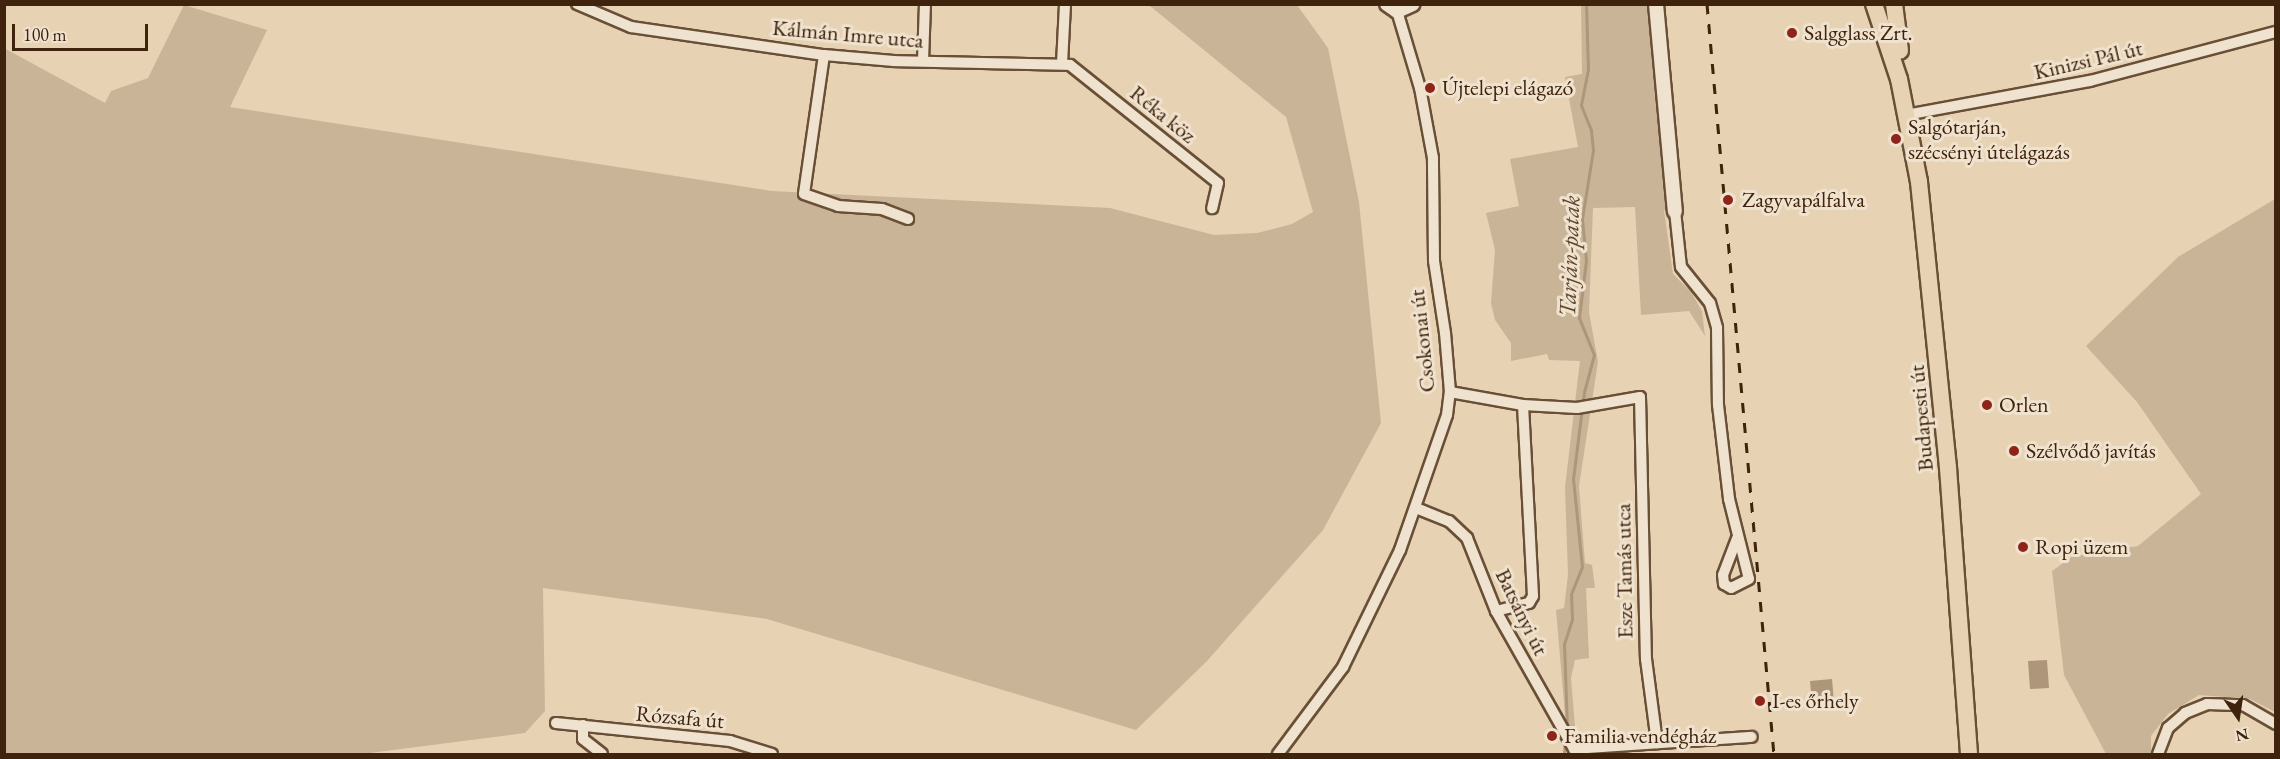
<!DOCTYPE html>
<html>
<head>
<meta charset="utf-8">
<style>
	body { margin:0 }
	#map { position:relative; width:2280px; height:759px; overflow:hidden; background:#e7d2b4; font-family:"EB Garamond",serif }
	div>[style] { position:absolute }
	.green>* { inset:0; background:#cab497 }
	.water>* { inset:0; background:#ae967b }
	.stream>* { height:3px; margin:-1.5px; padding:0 1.5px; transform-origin:1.5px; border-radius:1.5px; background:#ae967b }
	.roads { filter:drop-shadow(2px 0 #694f36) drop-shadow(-2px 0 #694f36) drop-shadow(0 2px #694f36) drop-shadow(0 -2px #694f36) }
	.street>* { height:10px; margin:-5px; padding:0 5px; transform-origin:5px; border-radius:5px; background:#efe2ce }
	.secondary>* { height:14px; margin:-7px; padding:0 7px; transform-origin:7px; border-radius:7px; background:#efe2ce }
	.primary>* { height:16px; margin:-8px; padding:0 8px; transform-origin:8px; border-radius:8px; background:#e7d2b4 }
	.rail>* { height:3px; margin-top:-1.5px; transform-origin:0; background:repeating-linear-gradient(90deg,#3f230c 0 10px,transparent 0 20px) }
	.dots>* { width:16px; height:16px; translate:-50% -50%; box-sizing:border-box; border:3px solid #efe2ce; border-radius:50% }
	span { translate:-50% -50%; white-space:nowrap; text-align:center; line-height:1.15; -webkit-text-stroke:6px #efe2ce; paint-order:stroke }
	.poi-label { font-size:22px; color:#3f230c }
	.left { translate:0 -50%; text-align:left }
	.street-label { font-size:22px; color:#3f230c }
	.water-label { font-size:24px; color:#60462d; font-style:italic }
	.frame { position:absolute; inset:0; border:6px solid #3f230c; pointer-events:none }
	.north { position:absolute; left:2208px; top:687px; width:60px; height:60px; -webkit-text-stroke:4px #efe2ce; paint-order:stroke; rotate:167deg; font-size:16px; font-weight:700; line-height:24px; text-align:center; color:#3f230c }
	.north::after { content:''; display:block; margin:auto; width:21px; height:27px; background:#3f230c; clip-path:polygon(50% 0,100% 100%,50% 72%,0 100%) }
	.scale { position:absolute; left:12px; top:24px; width:136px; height:27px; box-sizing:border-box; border:3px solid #3f230c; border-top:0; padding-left:8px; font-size:18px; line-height:21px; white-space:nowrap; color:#3f230c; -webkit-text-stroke:4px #efe2ce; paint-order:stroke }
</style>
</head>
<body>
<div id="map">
	<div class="green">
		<i style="clip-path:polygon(184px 5px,267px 30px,230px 107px,772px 191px,1110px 208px,1214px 235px,1257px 233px,1292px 224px,1313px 212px,1286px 117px,1150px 6px,1297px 5px,1328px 48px,1359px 202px,1381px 423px,1323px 530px,1207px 661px,1136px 730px,767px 619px,543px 588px,545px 711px,525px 733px,362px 754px,5px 754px,4px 48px,105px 103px,111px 91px,148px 78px)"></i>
		<i style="clip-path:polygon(1581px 5px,1663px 5px,1683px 210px,1664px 210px,1673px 274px,1691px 292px,1702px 311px,1705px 336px,1689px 311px,1641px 315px,1635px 207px,1593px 208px,1589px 312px,1598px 362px,1579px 486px,1585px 563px,1592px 565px,1595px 588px,1586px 588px,1589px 658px,1575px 660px,1571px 678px,1576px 739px,1565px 715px,1556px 610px,1564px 608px,1568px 575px,1565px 487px,1580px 361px,1549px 360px,1547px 354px,1511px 361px,1511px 343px,1495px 320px,1491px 303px,1495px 250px,1486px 213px,1519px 206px,1510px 159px,1578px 147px,1565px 77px,1582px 74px)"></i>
		<i style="clip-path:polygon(2275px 199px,2275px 712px,2250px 699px,2199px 695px,2168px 714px,2151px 736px,2151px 754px,2106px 754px,2064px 675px,2052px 571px,2073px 556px,2138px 546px,2201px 494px,2137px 402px,2086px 346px,2178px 257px)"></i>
	</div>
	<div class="water">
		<i style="clip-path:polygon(2047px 660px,2049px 688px,2030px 689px,2028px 661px)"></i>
		<i style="clip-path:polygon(1832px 679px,1834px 703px,1812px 704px,1810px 681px)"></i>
	</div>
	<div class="stream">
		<i style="left:1567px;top:729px;width:85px;rotate:-92deg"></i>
		<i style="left:1564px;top:644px;width:25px;rotate:-72deg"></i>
		<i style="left:1572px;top:620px;width:26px;rotate:-92deg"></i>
		<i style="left:1571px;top:594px;width:29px;rotate:-68deg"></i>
		<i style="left:1582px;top:567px;width:88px;rotate:-95.8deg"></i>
		<i style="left:1573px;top:479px;width:88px;rotate:-82.8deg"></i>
		<i style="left:1584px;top:392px;width:38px;rotate:-75deg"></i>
		<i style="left:1594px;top:355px;width:40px;rotate:-112deg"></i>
		<i style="left:1579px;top:318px;width:58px;rotate:-83.1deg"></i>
		<i style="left:1586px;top:260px;width:41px;rotate:-95.6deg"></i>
		<i style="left:1582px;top:219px;width:70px;rotate:-80.9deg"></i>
		<i style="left:1593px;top:150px;width:20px;rotate:-96deg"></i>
		<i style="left:1591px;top:130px;width:27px;rotate:-112deg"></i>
		<i style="left:1581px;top:105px;width:36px;rotate:-79deg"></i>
		<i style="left:1588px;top:70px;width:66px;rotate:-91.7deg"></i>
		<i style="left:1564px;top:754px;width:16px;rotate:-86deg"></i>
	</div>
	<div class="roads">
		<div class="street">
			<i style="left:577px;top:4px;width:59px;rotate:23.1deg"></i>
			<i style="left:631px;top:27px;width:195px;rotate:8.3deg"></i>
			<i style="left:824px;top:55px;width:70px;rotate:4.9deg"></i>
			<i style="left:894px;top:61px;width:176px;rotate:1.3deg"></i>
			<i style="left:1070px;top:65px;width:189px;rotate:38.6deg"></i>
			<i style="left:1218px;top:183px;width:26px;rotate:103deg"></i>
			<i style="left:824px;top:55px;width:140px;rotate:98.2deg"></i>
			<i style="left:804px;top:194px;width:36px;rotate:19deg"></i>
			<i style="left:838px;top:206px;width:44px;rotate:3.9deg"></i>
			<i style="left:882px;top:209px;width:28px;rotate:21deg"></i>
			<i style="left:923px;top:61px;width:57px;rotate:-88deg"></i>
			<i style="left:1062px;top:64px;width:60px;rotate:-87.1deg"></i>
			<i style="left:1906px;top:115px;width:187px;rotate:-10.5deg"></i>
			<i style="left:2090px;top:81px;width:192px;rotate:-14.8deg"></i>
			<i style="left:1675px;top:211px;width:56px;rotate:83.9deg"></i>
			<i style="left:1681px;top:267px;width:46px;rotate:51.1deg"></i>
			<i style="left:1710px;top:303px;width:26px;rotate:74deg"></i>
			<i style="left:1717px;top:328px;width:77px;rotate:89.3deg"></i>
			<i style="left:1718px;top:405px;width:95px;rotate:83.3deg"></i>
			<i style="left:1729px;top:499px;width:82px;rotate:76deg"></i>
			<i style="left:1749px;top:579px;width:20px;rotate:153deg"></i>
			<i style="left:1731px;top:588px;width:8px;rotate:-150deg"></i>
			<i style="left:1724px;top:584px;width:9px;rotate:-96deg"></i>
			<i style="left:1723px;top:575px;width:39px;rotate:-69deg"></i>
			<i style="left:1450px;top:392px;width:74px;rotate:10.1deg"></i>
			<i style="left:1523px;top:405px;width:54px;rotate:3.2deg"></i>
			<i style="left:1577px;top:408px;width:64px;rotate:-9.9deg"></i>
			<i style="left:1640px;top:397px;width:262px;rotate:88.7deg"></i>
			<i style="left:1646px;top:659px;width:85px;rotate:82.5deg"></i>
			<i style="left:1416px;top:508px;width:35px;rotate:22deg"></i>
			<i style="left:1449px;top:521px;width:25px;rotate:43deg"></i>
			<i style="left:1467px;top:538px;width:79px;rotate:68.3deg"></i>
			<i style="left:1496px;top:611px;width:164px;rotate:60.5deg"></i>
			<i style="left:1496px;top:611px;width:34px;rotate:-14deg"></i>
			<i style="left:1529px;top:603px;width:8px;rotate:-60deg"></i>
			<i style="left:1533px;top:596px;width:191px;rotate:-93deg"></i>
			<i style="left:556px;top:723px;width:175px;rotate:5.9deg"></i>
			<i style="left:730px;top:741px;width:44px;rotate:17.2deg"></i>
			<i style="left:583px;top:725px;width:14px;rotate:90deg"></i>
			<i style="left:583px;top:739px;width:24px;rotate:38deg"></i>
			<i style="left:1574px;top:749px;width:178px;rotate:-3.9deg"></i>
			<i style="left:1278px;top:754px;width:109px;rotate:-53.2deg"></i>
			<i style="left:1343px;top:667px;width:130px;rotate:-64deg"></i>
			<i style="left:1400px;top:550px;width:143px;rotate:-70.8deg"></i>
			<i style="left:1447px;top:415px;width:23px;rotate:-83deg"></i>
			<i style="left:1450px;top:392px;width:59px;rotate:-94.8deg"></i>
			<i style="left:1445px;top:333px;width:73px;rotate:-98.7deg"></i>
			<i style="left:1434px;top:261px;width:103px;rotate:-90.6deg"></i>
			<i style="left:1433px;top:158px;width:71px;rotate:-100.5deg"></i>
			<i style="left:1420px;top:88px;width:80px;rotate:-106.6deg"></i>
			<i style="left:2158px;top:754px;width:28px;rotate:-69deg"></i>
			<i style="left:2168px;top:728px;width:23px;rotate:-41deg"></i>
			<i style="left:2185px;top:713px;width:24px;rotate:-22deg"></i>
			<i style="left:2207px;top:704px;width:36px;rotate:2deg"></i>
			<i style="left:2243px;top:705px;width:38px;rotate:30deg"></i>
		</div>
		<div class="secondary">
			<i style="left:1387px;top:4px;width:12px;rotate:35deg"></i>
			<i style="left:1397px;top:11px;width:17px;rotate:-24deg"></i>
			<i style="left:1656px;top:4px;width:208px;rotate:84.8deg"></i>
		</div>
		<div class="primary">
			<i style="left:1874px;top:4px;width:79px;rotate:71.6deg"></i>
			<i style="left:1899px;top:79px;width:105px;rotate:79deg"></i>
			<i style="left:1919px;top:182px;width:287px;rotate:84.2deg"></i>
			<i style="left:1948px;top:468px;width:287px;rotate:85.8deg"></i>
			<i style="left:1894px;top:4px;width:47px;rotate:82.7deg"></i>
		</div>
	</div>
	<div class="rail">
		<i style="left:1707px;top:4px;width:753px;rotate:84.9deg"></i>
	</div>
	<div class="dots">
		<i style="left:1792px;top:33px;background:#8f2418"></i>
		<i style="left:1430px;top:88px;background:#8f2418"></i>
		<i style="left:1896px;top:139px;background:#8f2418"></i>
		<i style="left:1728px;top:200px;background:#8f2418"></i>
		<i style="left:1987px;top:405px;background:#8f2418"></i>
		<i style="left:2014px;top:451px;background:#8f2418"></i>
		<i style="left:2023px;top:547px;background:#8f2418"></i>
		<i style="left:1760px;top:701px;background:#8f2418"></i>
		<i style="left:1552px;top:736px;background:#8f2418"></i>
	</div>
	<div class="poi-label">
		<span class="left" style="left:1804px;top:33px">Salgglass Zrt.</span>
		<span class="left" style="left:1442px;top:88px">Újtelepi elágazó</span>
		<span class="left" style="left:1908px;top:139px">Salgótarján,<br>szécsényi útelágazás</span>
		<span class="left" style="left:1742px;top:200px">Zagyvapálfalva</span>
		<span class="left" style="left:1999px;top:405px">Orlen</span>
		<span class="left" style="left:2026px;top:451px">Szélvődő javítás</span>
		<span class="left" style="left:2035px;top:547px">Ropi üzem</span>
		<span class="left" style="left:1772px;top:701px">I-es őrhely</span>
		<span class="left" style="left:1564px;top:736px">Familia vendégház</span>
	</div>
	<div class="street-label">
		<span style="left:848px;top:34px;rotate:5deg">Kálmán Imre utca</span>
		<span style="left:2088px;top:60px;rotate:-13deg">Kinizsi Pál út</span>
		<span style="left:1163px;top:114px;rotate:39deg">Réka köz</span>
		<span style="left:1422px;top:341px;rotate:-96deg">Csokonai út</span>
		<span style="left:1921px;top:418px;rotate:-95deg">Budapesti út</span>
		<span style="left:1624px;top:571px;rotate:-91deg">Esze Tamás utca</span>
		<span style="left:1522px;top:612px;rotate:64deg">Batsányi út</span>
		<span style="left:680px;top:717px;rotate:5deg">Rózsafa út</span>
	</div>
	<div class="water-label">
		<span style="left:1569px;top:256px;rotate:-88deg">Tarján-patak</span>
	</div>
	<div class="frame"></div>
	<div class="north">N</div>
	<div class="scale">100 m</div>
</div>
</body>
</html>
